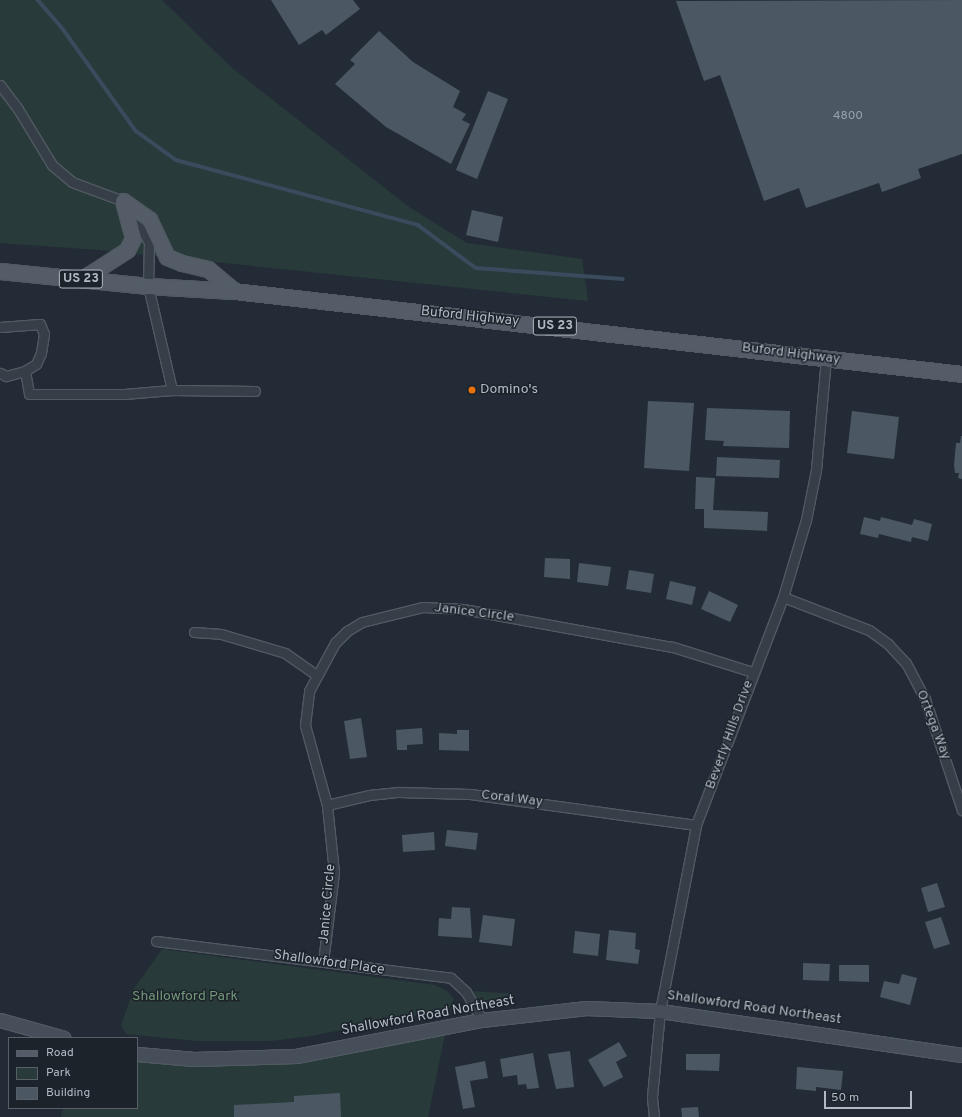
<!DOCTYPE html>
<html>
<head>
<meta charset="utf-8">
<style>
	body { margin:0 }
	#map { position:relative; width:962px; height:1117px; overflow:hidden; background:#232c36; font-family:Overpass,sans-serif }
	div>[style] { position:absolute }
	.green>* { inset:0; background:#283a39 }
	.stream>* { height:3.5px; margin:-1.75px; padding:0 1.75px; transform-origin:1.75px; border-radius:1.75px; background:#3a4b5e }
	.building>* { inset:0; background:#4b5762 }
	.roads { filter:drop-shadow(1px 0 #515962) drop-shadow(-1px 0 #515962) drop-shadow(0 1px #515962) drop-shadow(0 -1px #515962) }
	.street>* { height:9px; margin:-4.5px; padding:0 4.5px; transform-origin:4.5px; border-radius:4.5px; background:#363e47 }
	.secondary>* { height:13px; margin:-6.5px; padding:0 6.5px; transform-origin:6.5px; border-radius:6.5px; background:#454e59 }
	.primary>* { height:15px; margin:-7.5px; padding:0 7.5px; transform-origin:7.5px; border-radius:7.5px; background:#545d67 }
	.dots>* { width:11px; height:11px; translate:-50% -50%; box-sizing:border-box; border:2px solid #1c232b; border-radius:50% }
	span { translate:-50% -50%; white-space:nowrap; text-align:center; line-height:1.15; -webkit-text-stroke:3px #1c232b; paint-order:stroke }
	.number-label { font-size:12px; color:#98a0ab }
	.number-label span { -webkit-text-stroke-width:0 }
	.shield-label span { padding:1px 3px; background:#1c232b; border:1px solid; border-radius:3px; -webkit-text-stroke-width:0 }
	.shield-label { font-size:13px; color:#b1b9c3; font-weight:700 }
	.street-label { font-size:14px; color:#b1b9c3 }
	.poi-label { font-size:14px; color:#b1b9c3 }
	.left { translate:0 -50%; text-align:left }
	.park-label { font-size:14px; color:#729678 }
	.legend { position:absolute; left:8px; top:1037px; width:130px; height:72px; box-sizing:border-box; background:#1c232b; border:1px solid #585f68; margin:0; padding:5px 7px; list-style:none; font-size:12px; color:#b1b9c3 }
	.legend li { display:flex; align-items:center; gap:8px; height:20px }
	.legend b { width:20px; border:1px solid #585f68 }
	.scale { position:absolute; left:824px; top:1091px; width:88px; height:18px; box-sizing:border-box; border:2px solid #b1b9c3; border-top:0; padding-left:5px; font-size:12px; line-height:14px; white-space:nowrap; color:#b1b9c3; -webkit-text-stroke:3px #1c232b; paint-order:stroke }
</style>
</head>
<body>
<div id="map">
	<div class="green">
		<i style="clip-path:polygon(0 0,162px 0,232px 68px,409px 207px,467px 243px,582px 259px,588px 301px,99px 250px,0 243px)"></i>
		<i style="clip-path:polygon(162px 949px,435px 985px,447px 991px,454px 999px,449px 1008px,439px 1011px,311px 1036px,271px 1041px,197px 1041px,126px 1034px,121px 1025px,134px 989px)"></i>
		<i style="clip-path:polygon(469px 991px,517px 994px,477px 1002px)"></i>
		<i style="clip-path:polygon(448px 1020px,428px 1117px,61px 1117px,63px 1108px,137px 1108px,137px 1051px,182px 1056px,313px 1053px)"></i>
	</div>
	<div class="stream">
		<i style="left:38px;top:0;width:38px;rotate:49deg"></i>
		<i style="left:63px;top:29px;width:125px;rotate:54.4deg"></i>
		<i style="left:136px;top:131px;width:49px;rotate:35.9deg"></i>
		<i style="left:176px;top:160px;width:251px;rotate:15deg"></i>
		<i style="left:418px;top:225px;width:72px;rotate:36.6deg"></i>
		<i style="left:476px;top:268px;width:147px;rotate:4.3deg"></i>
	</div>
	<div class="building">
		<i style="clip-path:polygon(271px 0,353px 0,360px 9px,326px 35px,322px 30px,299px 45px)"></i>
		<i style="clip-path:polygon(962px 0,962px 154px,918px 169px,921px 178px,882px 192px,879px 183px,806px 208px,799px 188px,764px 201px,720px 75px,704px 81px,676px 1px)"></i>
		<i style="clip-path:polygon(379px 31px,413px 62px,460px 91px,453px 107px,466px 114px,462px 120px,470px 124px,451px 164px,386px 127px,335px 84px,355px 64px,350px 60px)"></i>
		<i style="clip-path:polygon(488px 91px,508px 99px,477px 179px,456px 170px)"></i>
		<i style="clip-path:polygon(472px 210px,503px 217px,498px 242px,466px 235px)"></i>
		<i style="clip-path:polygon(648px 401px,694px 403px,689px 471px,644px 468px)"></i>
		<i style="clip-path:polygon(707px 408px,790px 411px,789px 448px,723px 446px,724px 441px,705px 440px)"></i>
		<i style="clip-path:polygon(852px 411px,899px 417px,894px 459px,847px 453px)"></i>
		<i style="clip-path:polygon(961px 436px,962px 436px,962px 479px,958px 478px,959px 473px,955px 473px,954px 465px,956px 443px,960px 443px)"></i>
		<i style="clip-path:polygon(717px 457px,780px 460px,779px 478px,716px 476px)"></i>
		<i style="clip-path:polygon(696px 477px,715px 478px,713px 510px,768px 512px,767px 531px,704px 528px,704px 509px,695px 509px)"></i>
		<i style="clip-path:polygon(864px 517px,880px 521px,881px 517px,912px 525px,914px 519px,932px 524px,928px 541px,912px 537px,911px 542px,879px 534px,878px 538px,860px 534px)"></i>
		<i style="clip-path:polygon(545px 558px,570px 559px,570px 579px,544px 577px)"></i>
		<i style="clip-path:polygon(579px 563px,611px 567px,608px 586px,577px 582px)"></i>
		<i style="clip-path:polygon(629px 570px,654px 574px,651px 593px,626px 589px)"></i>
		<i style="clip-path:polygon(670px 581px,696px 587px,692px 605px,666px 599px)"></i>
		<i style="clip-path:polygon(709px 591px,738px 605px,730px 622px,701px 609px)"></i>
		<i style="clip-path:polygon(361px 718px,367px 757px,350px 759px,344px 721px)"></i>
		<i style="clip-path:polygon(422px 728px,423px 744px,407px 745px,407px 750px,397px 750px,396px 730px)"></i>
		<i style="clip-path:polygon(457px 730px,469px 730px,469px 751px,439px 750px,439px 733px,457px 734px)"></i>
		<i style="clip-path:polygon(447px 830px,478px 833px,476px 850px,445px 846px)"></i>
		<i style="clip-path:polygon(434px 832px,435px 850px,403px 852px,402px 835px)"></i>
		<i style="clip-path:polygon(937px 883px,945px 907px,928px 912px,921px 888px)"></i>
		<i style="clip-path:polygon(452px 907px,470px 908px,472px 938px,438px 936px,439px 918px,451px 919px)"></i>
		<i style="clip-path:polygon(483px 915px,515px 919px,512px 946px,479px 942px)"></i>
		<i style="clip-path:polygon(941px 917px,950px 944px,934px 949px,925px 922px)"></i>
		<i style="clip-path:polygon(609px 930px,636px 933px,635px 949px,640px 950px,638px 964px,606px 960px)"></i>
		<i style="clip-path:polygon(575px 931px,600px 934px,598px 956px,573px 953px)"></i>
		<i style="clip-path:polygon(803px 963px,830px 964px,829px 981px,803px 980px)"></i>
		<i style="clip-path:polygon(839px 965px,869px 965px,869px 982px,839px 981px)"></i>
		<i style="clip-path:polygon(902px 974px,917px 978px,910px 1005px,880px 997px,884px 981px,899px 984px)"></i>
		<i style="clip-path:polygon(619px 1042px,627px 1056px,616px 1062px,623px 1077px,604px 1087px,588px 1060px)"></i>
		<i style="clip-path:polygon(570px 1051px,574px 1087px,556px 1089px,548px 1054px)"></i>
		<i style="clip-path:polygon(533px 1053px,539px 1088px,527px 1089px,526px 1084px,518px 1085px,517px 1075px,503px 1077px,500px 1059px)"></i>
		<i style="clip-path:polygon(686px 1054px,720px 1054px,719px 1071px,686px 1070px)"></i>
		<i style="clip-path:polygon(485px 1061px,488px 1078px,470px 1081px,475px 1107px,463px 1109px,455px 1067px)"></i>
		<i style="clip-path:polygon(797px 1067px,843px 1071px,841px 1090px,816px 1087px,816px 1091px,796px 1089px)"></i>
		<i style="clip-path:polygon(340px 1093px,341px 1117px,234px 1117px,234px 1105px,294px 1102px,294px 1096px)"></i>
		<i style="clip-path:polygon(698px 1107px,699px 1117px,682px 1117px,681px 1108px)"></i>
	</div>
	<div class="roads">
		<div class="street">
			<i style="left:0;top:85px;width:30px;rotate:53deg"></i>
			<i style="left:18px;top:109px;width:66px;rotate:58.7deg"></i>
			<i style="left:52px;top:165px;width:26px;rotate:40deg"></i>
			<i style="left:72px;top:182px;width:54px;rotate:20.4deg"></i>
			<i style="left:123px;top:201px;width:49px;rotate:57.6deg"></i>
			<i style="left:149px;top:242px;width:44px;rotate:91.3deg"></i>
			<i style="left:148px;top:286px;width:107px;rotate:77deg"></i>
			<i style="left:172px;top:390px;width:83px;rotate:0.7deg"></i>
			<i style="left:0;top:327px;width:40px;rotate:-4.3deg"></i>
			<i style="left:40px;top:324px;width:11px;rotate:68deg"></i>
			<i style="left:44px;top:334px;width:19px;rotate:99deg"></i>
			<i style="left:41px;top:353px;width:12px;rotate:114deg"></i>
			<i style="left:36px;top:364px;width:13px;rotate:148deg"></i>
			<i style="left:25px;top:371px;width:20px;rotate:165deg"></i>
			<i style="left:6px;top:376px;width:7px;rotate:-153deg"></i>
			<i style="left:25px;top:371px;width:23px;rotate:80deg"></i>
			<i style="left:29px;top:394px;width:95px"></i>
			<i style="left:124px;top:394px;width:48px;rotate:-4.8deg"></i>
			<i style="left:783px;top:597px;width:92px;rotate:21deg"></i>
			<i style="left:869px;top:630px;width:24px;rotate:36deg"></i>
			<i style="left:888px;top:644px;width:26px;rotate:47deg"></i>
			<i style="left:906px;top:663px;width:41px;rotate:62.2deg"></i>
			<i style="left:925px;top:699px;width:117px;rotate:71.6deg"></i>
			<i style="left:194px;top:632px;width:27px;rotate:4deg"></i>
			<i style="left:221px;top:634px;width:67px;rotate:16.5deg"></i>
			<i style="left:285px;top:653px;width:39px;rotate:35deg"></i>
			<i style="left:327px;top:805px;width:43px;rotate:-13.4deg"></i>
			<i style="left:369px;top:795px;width:30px;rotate:-6deg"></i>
			<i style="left:399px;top:792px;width:71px;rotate:1.6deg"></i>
			<i style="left:470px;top:794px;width:228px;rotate:7.8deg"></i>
			<i style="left:156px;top:941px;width:297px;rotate:7.1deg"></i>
			<i style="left:451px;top:978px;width:21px;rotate:43deg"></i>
			<i style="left:466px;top:992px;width:32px;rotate:60deg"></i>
			<i style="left:323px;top:962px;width:91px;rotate:-83deg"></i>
			<i style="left:334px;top:872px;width:67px;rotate:-96deg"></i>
			<i style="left:327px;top:805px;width:83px;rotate:-105.4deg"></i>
			<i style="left:305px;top:725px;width:34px;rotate:-83deg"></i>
			<i style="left:309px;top:691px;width:55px;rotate:-61.6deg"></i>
			<i style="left:335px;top:643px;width:17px;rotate:-45deg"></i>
			<i style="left:347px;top:631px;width:17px;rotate:-31deg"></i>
			<i style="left:362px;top:622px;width:63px;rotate:-13.8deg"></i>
			<i style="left:423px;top:607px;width:40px;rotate:2.9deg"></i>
			<i style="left:463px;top:609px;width:213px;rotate:10.3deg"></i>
			<i style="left:673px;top:647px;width:84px;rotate:17.4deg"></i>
			<i style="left:654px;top:1117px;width:20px;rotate:-96deg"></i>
			<i style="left:652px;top:1097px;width:86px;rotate:-84.7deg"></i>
			<i style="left:660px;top:1011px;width:189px;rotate:-79deg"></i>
			<i style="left:696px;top:825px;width:244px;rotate:-69.1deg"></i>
			<i style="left:783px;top:597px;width:80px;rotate:-73.4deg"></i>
			<i style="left:806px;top:520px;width:51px;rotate:-78.7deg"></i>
			<i style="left:816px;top:470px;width:112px;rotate:-84.9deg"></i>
		</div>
		<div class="secondary">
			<i style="left:0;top:1020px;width:66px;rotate:15.7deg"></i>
			<i style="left:137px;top:1054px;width:57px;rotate:5deg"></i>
			<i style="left:194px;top:1059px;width:102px;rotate:-1.7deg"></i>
			<i style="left:296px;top:1056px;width:189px;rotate:-11deg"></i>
			<i style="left:482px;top:1020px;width:105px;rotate:-6.6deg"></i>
			<i style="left:586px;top:1008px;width:74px;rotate:2.3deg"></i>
			<i style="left:660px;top:1011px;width:305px;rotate:8.3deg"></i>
		</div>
		<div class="primary">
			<i style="left:123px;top:201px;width:32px;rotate:35deg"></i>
			<i style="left:149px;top:219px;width:42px;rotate:64.7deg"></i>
			<i style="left:167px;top:257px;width:16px;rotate:22deg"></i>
			<i style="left:182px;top:263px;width:27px;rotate:13deg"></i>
			<i style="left:208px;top:269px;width:34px;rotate:40deg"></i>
			<i style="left:0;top:271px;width:149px;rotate:5.8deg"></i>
			<i style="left:148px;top:286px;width:86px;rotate:3.3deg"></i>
			<i style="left:234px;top:291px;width:733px;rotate:6.5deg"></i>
			<i style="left:82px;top:279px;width:54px;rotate:-32.8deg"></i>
			<i style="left:127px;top:250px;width:13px;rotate:-63deg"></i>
			<i style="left:133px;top:238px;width:38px;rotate:-105deg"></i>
		</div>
	</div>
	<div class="dots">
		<i style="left:472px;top:390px;background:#e8710a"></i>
	</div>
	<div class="number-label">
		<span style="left:848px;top:117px">4800</span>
	</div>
	<div class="shield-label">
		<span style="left:81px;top:279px">US 23</span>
		<span style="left:555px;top:326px">US 23</span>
	</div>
	<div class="street-label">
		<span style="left:470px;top:317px;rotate:6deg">Buford Highway</span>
		<span style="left:791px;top:354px;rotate:7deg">Buford Highway</span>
		<span style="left:474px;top:613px;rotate:7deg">Janice Circle</span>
		<span style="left:933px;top:725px;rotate:69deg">Ortega Way</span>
		<span style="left:730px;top:735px;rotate:-70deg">Beverly Hills Drive</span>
		<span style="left:512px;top:799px;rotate:7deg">Coral Way</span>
		<span style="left:328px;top:904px;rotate:-85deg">Janice Circle</span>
		<span style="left:329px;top:963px;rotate:8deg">Shallowford Place</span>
		<span style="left:754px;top:1008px;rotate:8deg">Shallowford Road Northeast</span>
		<span style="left:428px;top:1016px;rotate:-10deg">Shallowford Road Northeast</span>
	</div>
	<div class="poi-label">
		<span class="left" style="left:480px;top:390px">Domino's</span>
	</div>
	<div class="park-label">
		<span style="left:185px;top:997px">Shallowford Park</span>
	</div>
	<ul class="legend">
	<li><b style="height:5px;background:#545d67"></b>Road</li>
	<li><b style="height:11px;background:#283a39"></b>Park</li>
	<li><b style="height:11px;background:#4b5762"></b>Building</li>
	</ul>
	<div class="scale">50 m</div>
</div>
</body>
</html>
